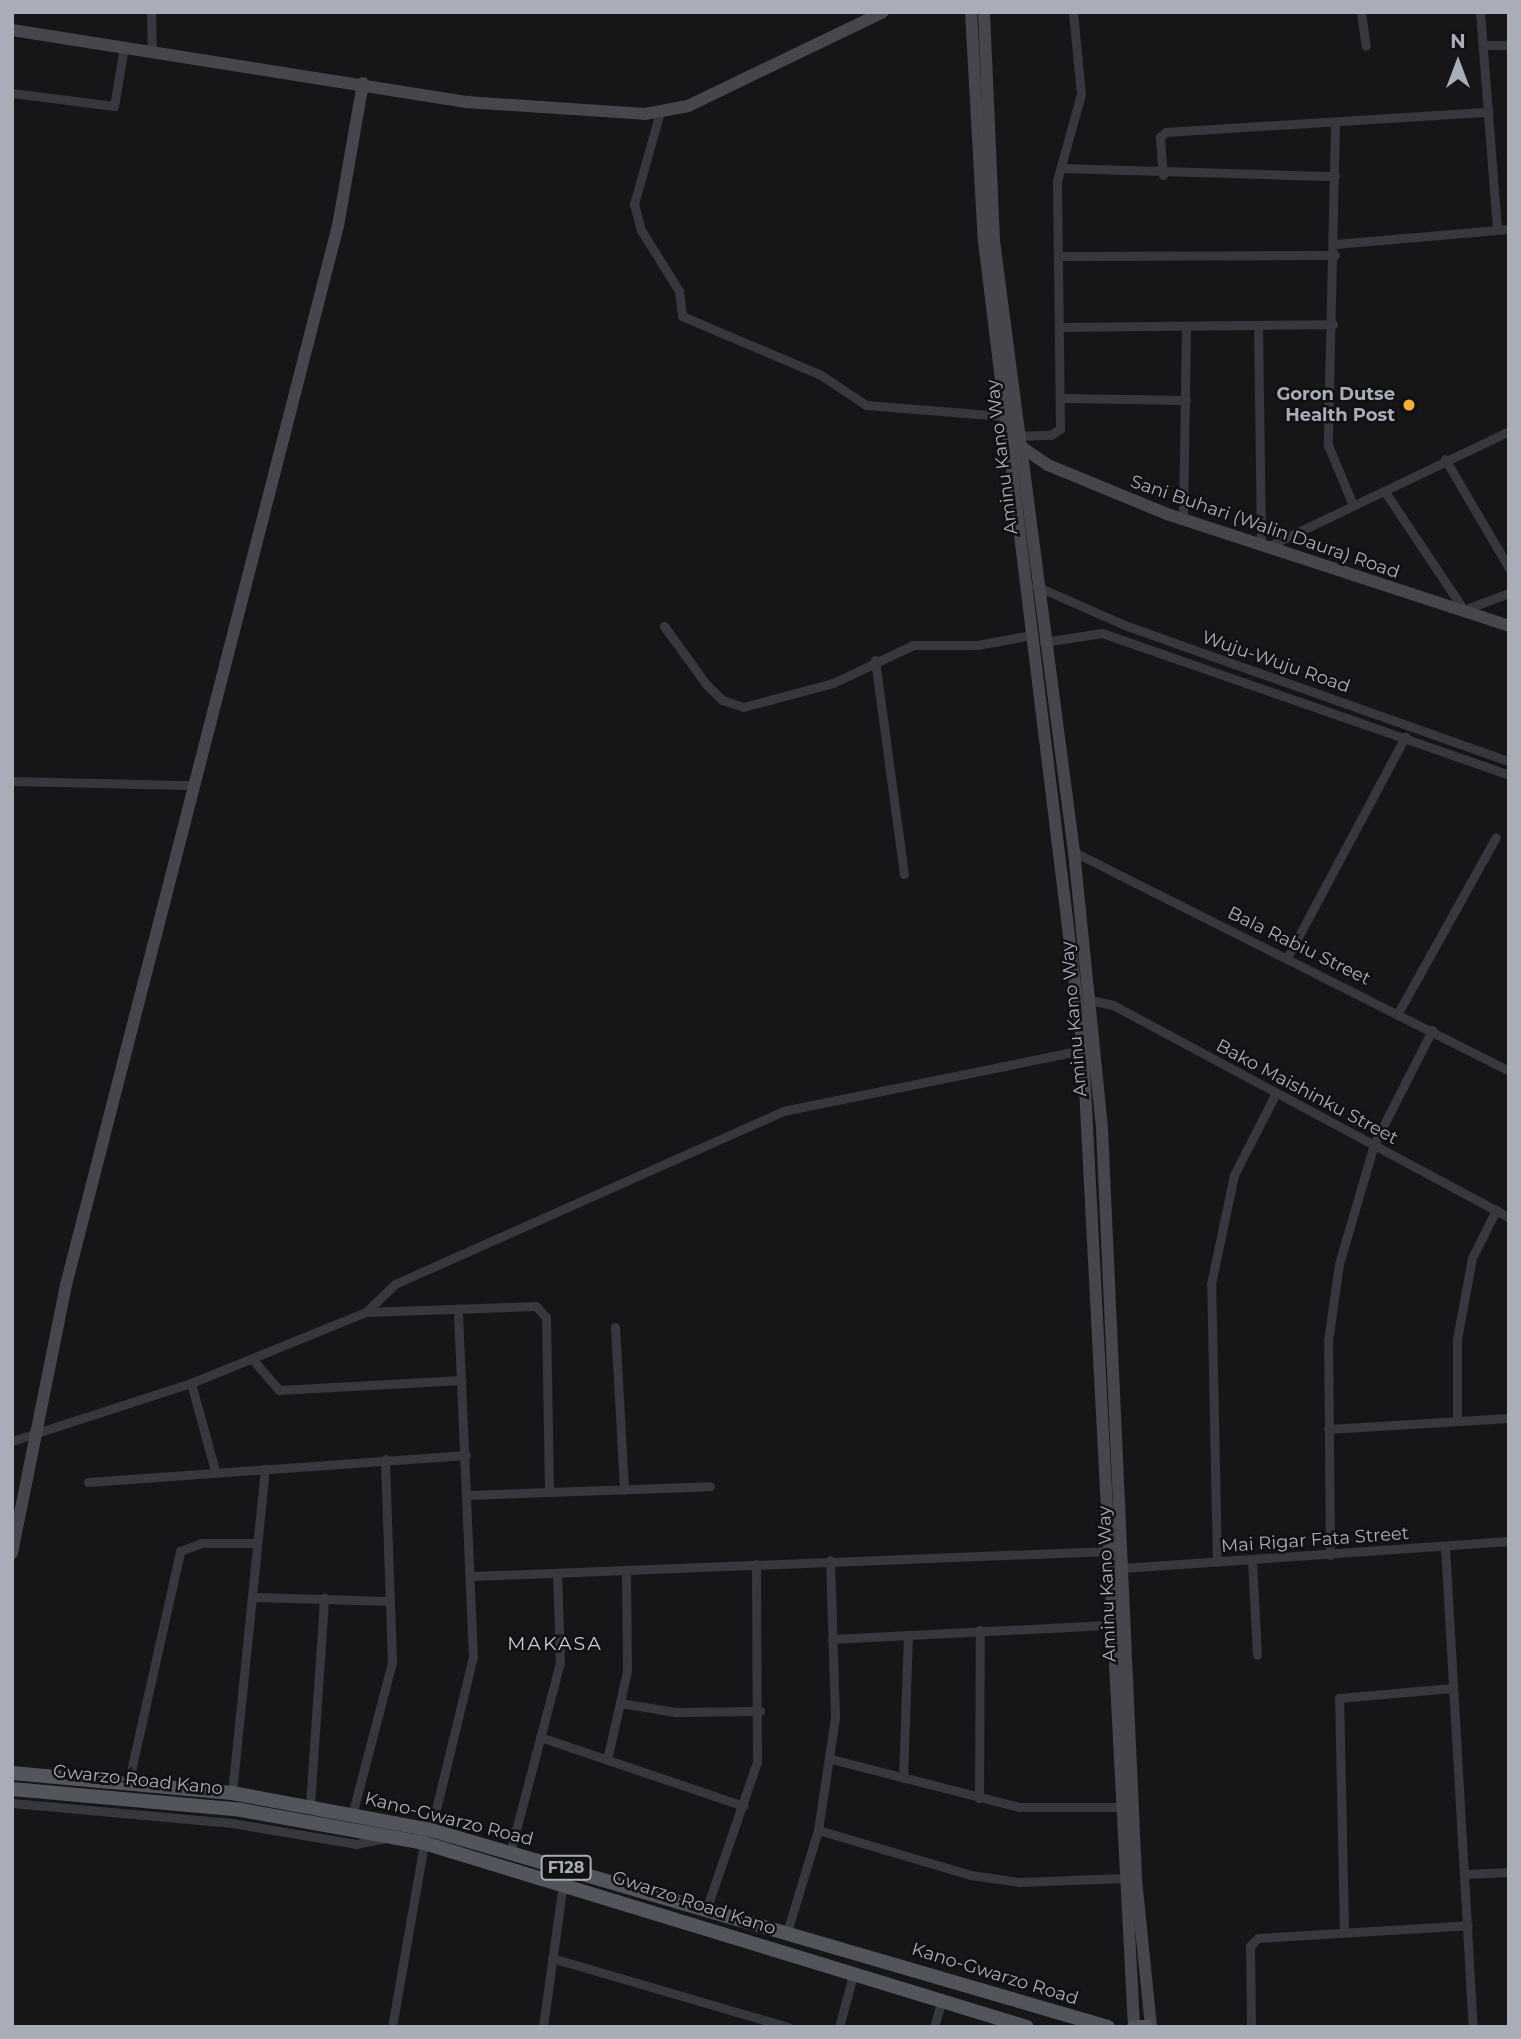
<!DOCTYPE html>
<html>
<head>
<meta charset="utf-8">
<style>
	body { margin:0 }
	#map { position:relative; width:1521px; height:2039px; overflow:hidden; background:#161618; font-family:Montserrat,sans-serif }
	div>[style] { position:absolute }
	.street>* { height:9px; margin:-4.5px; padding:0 4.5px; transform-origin:4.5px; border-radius:4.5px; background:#37383d }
	.secondary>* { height:12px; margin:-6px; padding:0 6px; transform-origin:6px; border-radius:6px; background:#45474d }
	.primary>* { height:14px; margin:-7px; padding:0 7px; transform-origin:7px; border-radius:7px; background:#53555c }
	.dots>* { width:19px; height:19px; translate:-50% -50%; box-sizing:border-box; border:4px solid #111113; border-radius:50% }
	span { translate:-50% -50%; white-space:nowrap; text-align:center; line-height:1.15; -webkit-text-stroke:5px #111113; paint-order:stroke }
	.shield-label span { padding:2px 5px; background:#111113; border:2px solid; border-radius:5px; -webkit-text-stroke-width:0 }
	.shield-label { font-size:16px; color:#a8adb8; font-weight:700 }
	.poi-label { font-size:18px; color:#a8adb8; font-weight:700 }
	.right { translate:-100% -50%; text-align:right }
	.street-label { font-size:18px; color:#a8adb8 }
	.neighbourhood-label { font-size:19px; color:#c9ccd4; letter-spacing:2px }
	.frame { position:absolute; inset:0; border:14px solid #a8adb8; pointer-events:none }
	.north { position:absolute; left:1423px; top:28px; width:70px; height:70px; -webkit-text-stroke:5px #111113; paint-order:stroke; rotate:0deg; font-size:19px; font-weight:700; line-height:28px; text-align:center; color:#a8adb8 }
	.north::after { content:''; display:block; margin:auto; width:24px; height:32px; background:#a8adb8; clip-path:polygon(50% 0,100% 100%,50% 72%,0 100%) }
</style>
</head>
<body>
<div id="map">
	<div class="street">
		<i style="left:151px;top:12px;width:40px;rotate:88.6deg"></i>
		<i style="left:1361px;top:12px;width:34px;rotate:82deg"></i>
		<i style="left:1480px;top:12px;width:218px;rotate:85.5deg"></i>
		<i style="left:1484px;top:45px;width:25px"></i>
		<i style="left:12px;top:93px;width:103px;rotate:7.3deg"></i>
		<i style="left:114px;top:106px;width:60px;rotate:-80.4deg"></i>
		<i style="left:660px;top:112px;width:96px;rotate:105.8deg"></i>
		<i style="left:634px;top:204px;width:27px;rotate:75deg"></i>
		<i style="left:641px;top:230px;width:72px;rotate:58.1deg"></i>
		<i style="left:679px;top:291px;width:25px;rotate:83deg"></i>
		<i style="left:682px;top:316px;width:151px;rotate:23deg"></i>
		<i style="left:821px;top:375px;width:54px;rotate:33.7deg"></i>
		<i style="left:866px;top:405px;width:137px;rotate:4.6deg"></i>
		<i style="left:1335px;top:125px;width:320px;rotate:91.3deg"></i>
		<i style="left:1328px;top:445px;width:65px;rotate:67.4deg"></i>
		<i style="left:1061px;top:168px;width:274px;rotate:1.7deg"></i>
		<i style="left:1163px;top:175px;width:38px;rotate:-95deg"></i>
		<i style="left:1160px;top:137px;width:8px;rotate:-40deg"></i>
		<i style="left:1166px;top:132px;width:323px;rotate:-3.6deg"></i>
		<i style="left:1335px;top:244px;width:175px;rotate:-4.9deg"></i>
		<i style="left:1059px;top:256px;width:276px;rotate:-0.2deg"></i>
		<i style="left:1258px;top:326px;width:220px;rotate:89.2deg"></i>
		<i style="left:1061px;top:327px;width:272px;rotate:-0.6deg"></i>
		<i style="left:1063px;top:398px;width:123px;rotate:0.9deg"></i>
		<i style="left:1016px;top:436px;width:35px;rotate:-2deg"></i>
		<i style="left:1051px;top:435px;width:11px;rotate:-34deg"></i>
		<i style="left:1060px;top:429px;width:248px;rotate:-90.7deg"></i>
		<i style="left:1057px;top:181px;width:90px;rotate:-74.6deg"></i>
		<i style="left:1081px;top:94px;width:82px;rotate:-95.6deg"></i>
		<i style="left:1445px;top:459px;width:126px;rotate:59.6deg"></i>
		<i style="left:1385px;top:492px;width:142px;rotate:56.2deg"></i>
		<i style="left:1183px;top:520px;width:194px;rotate:-89.1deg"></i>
		<i style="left:1267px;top:547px;width:268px;rotate:-25.6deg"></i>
		<i style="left:1036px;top:586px;width:99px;rotate:23.7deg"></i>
		<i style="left:1127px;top:626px;width:405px;rotate:19.5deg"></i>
		<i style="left:1461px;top:611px;width:51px;rotate:-20.6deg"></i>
		<i style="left:664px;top:626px;width:72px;rotate:54.1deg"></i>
		<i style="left:706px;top:684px;width:23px;rotate:45deg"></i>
		<i style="left:722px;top:700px;width:22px;rotate:18deg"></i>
		<i style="left:743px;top:707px;width:93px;rotate:-14.9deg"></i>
		<i style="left:833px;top:683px;width:89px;rotate:-25.4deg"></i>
		<i style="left:913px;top:645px;width:64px"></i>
		<i style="left:977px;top:645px;width:56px;rotate:-10.3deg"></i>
		<i style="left:1044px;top:642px;width:59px;rotate:-8.8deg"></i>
		<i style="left:1102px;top:633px;width:431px;rotate:19.2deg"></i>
		<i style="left:875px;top:660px;width:216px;rotate:82.3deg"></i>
		<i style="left:12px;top:781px;width:182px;rotate:1.3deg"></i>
		<i style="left:1074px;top:852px;width:487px;rotate:26.7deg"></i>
		<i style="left:1287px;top:958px;width:251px;rotate:-61.9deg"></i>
		<i style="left:1090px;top:1000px;width:24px;rotate:12deg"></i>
		<i style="left:1113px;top:1005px;width:449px;rotate:28.2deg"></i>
		<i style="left:1398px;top:1013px;width:201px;rotate:-60.9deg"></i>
		<i style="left:366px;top:1312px;width:40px;rotate:-44deg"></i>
		<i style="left:395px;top:1284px;width:425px;rotate:-24deg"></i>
		<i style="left:783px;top:1111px;width:306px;rotate:-11.5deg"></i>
		<i style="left:615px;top:1327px;width:163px;rotate:86.8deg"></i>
		<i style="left:253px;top:1360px;width:40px;rotate:49deg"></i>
		<i style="left:279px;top:1390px;width:183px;rotate:-3.1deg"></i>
		<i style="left:191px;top:1383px;width:91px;rotate:74.7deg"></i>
		<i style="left:1457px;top:1421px;width:82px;rotate:-90deg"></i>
		<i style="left:1457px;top:1339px;width:82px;rotate:-79.5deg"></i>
		<i style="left:1472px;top:1258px;width:54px;rotate:-63.4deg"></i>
		<i style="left:1328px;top:1429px;width:181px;rotate:-3.5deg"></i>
		<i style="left:12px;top:1441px;width:188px;rotate:-18deg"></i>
		<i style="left:191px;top:1383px;width:189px;rotate:-22.1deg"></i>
		<i style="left:366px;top:1312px;width:170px;rotate:-2deg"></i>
		<i style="left:536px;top:1306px;width:15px;rotate:48deg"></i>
		<i style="left:546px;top:1317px;width:175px;rotate:89deg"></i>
		<i style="left:88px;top:1482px;width:379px;rotate:-4.1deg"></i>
		<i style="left:468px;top:1495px;width:242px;rotate:-2.1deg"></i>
		<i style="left:1445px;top:1546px;width:482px;rotate:86.7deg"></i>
		<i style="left:1330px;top:1555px;width:214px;rotate:-90.5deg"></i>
		<i style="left:1328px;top:1341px;width:78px;rotate:-81.9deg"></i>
		<i style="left:1339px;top:1264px;width:125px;rotate:-73.7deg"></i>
		<i style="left:1374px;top:1144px;width:128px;rotate:-63deg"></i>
		<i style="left:1252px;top:1560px;width:95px;rotate:87deg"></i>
		<i style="left:1217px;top:1562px;width:278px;rotate:-91.2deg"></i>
		<i style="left:1211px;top:1284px;width:111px;rotate:-78.1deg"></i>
		<i style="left:1234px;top:1175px;width:92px;rotate:-62.9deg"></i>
		<i style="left:1123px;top:1568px;width:387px;rotate:-4deg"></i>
		<i style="left:473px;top:1576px;width:637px;rotate:-2.25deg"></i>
		<i style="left:254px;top:1597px;width:135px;rotate:1.7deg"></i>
		<i style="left:832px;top:1639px;width:280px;rotate:-2.9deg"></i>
		<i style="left:620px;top:1703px;width:56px;rotate:9.3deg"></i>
		<i style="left:675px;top:1712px;width:85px;rotate:-0.7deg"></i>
		<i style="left:540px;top:1737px;width:215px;rotate:18.7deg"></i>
		<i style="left:831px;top:1759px;width:194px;rotate:14.3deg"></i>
		<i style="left:1019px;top:1807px;width:102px"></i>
		<i style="left:607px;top:1760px;width:91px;rotate:-77.3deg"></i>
		<i style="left:627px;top:1671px;width:101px;rotate:-90.6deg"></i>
		<i style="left:903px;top:1778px;width:143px;rotate:-88deg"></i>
		<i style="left:129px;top:1780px;width:235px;rotate:-77.4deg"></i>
		<i style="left:180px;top:1551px;width:23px;rotate:-20deg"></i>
		<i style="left:202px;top:1543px;width:55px"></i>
		<i style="left:232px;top:1793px;width:326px;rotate:-84.2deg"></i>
		<i style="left:979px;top:1798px;width:168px;rotate:-89.7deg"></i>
		<i style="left:12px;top:1803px;width:221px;rotate:5.2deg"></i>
		<i style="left:232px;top:1823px;width:126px;rotate:9.6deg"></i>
		<i style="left:356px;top:1844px;width:32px;rotate:-11deg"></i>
		<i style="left:310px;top:1805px;width:208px;rotate:-86.1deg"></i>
		<i style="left:352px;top:1815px;width:158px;rotate:-75.3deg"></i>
		<i style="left:392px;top:1662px;width:203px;rotate:-92deg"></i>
		<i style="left:431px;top:1830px;width:178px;rotate:-76.4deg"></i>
		<i style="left:473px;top:1657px;width:349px;rotate:-92.5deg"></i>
		<i style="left:818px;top:1830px;width:159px;rotate:16.4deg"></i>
		<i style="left:971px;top:1875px;width:49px;rotate:8.3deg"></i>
		<i style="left:1019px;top:1882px;width:105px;rotate:-2.2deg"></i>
		<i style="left:510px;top:1853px;width:196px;rotate:-75.3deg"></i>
		<i style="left:560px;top:1663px;width:90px;rotate:-91.9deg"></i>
		<i style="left:1466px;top:1874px;width:43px;rotate:-2.7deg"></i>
		<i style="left:706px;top:1910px;width:157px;rotate:-71deg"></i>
		<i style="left:757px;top:1762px;width:198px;rotate:-90.3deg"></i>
		<i style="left:787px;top:1932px;width:107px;rotate:-73.1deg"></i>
		<i style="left:818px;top:1830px;width:113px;rotate:-81.4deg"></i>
		<i style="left:835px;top:1718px;width:158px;rotate:-91.8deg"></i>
		<i style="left:1344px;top:1932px;width:234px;rotate:-91.2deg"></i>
		<i style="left:1339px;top:1698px;width:114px;rotate:-5deg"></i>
		<i style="left:552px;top:1958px;width:246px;rotate:16.3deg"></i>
		<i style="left:392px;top:2027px;width:187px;rotate:-80.1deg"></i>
		<i style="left:543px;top:2027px;width:145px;rotate:-82.1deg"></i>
		<i style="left:839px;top:2027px;width:54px;rotate:-74.9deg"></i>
		<i style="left:934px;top:2027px;width:25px;rotate:-74deg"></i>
		<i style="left:1251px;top:2027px;width:81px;rotate:-90.7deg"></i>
		<i style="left:1250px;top:1946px;width:11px;rotate:-45deg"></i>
		<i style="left:1258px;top:1938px;width:210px;rotate:-3.5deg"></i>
	</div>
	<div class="secondary">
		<i style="left:971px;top:12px;width:229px;rotate:86.8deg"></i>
		<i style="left:984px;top:241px;width:815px;rotate:83.02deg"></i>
		<i style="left:1083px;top:1050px;width:978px;rotate:87.01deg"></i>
		<i style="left:984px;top:12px;width:229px;rotate:87.5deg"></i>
		<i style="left:994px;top:241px;width:616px;rotate:82.54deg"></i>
		<i style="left:1074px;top:852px;width:278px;rotate:84.2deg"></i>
		<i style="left:1102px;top:1129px;width:751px;rotate:87.4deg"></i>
		<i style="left:1136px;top:1879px;width:149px;rotate:84.2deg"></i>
		<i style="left:12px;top:30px;width:460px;rotate:9deg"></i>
		<i style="left:466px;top:102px;width:179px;rotate:3.8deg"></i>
		<i style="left:645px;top:114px;width:44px;rotate:-10.5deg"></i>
		<i style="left:688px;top:106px;width:216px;rotate:-25.7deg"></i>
		<i style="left:1017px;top:444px;width:37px;rotate:34deg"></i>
		<i style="left:1048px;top:465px;width:129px;rotate:22.4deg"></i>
		<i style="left:1167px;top:514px;width:360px;rotate:18.1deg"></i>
		<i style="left:12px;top:1553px;width:273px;rotate:-78.6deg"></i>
		<i style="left:66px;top:1285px;width:1093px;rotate:-75.6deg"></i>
		<i style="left:338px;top:226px;width:145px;rotate:-80.1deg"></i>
	</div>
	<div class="primary">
		<i style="left:12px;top:1773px;width:221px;rotate:5.2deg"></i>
		<i style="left:232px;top:1793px;width:202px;rotate:10.5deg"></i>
		<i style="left:431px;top:1830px;width:705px;rotate:16.22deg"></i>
		<i style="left:12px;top:1789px;width:230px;rotate:5.2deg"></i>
		<i style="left:241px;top:1810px;width:186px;rotate:10.2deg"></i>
		<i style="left:424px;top:1843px;width:630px;rotate:16.97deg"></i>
		<i style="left:1134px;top:2027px;width:13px"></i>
	</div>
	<div class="dots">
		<i style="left:1409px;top:405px;background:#f2b134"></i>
	</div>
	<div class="shield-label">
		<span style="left:566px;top:1868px">F128</span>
	</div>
	<div class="poi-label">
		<span class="right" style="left:1395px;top:405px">Goron Dutse<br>Health Post</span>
	</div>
	<div class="street-label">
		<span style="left:1002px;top:457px;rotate:-97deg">Aminu Kano Way</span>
		<span style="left:1265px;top:527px;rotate:19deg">Sani Buhari (Walin Daura) Road</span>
		<span style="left:1276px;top:662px;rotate:19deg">Wuju-Wuju Road</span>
		<span style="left:1299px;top:946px;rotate:26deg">Bala Rabiu Street</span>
		<span style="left:1074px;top:1019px;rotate:-95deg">Aminu Kano Way</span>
		<span style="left:1307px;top:1092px;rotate:28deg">Bako Maishinku Street</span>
		<span style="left:1315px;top:1540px;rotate:-4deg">Mai Rigar Fata Street</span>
		<span style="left:1107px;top:1584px;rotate:-92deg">Aminu Kano Way</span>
		<span style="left:138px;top:1780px;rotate:6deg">Gwarzo Road Kano</span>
		<span style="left:449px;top:1819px;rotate:14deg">Kano-Gwarzo Road</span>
		<span style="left:694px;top:1903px;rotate:18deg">Gwarzo Road Kano</span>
		<span style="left:995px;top:1974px;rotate:17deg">Kano-Gwarzo Road</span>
	</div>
	<div class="neighbourhood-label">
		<span style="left:555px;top:1644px">MAKASA</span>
	</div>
	<div class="frame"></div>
	<div class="north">N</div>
</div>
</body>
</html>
